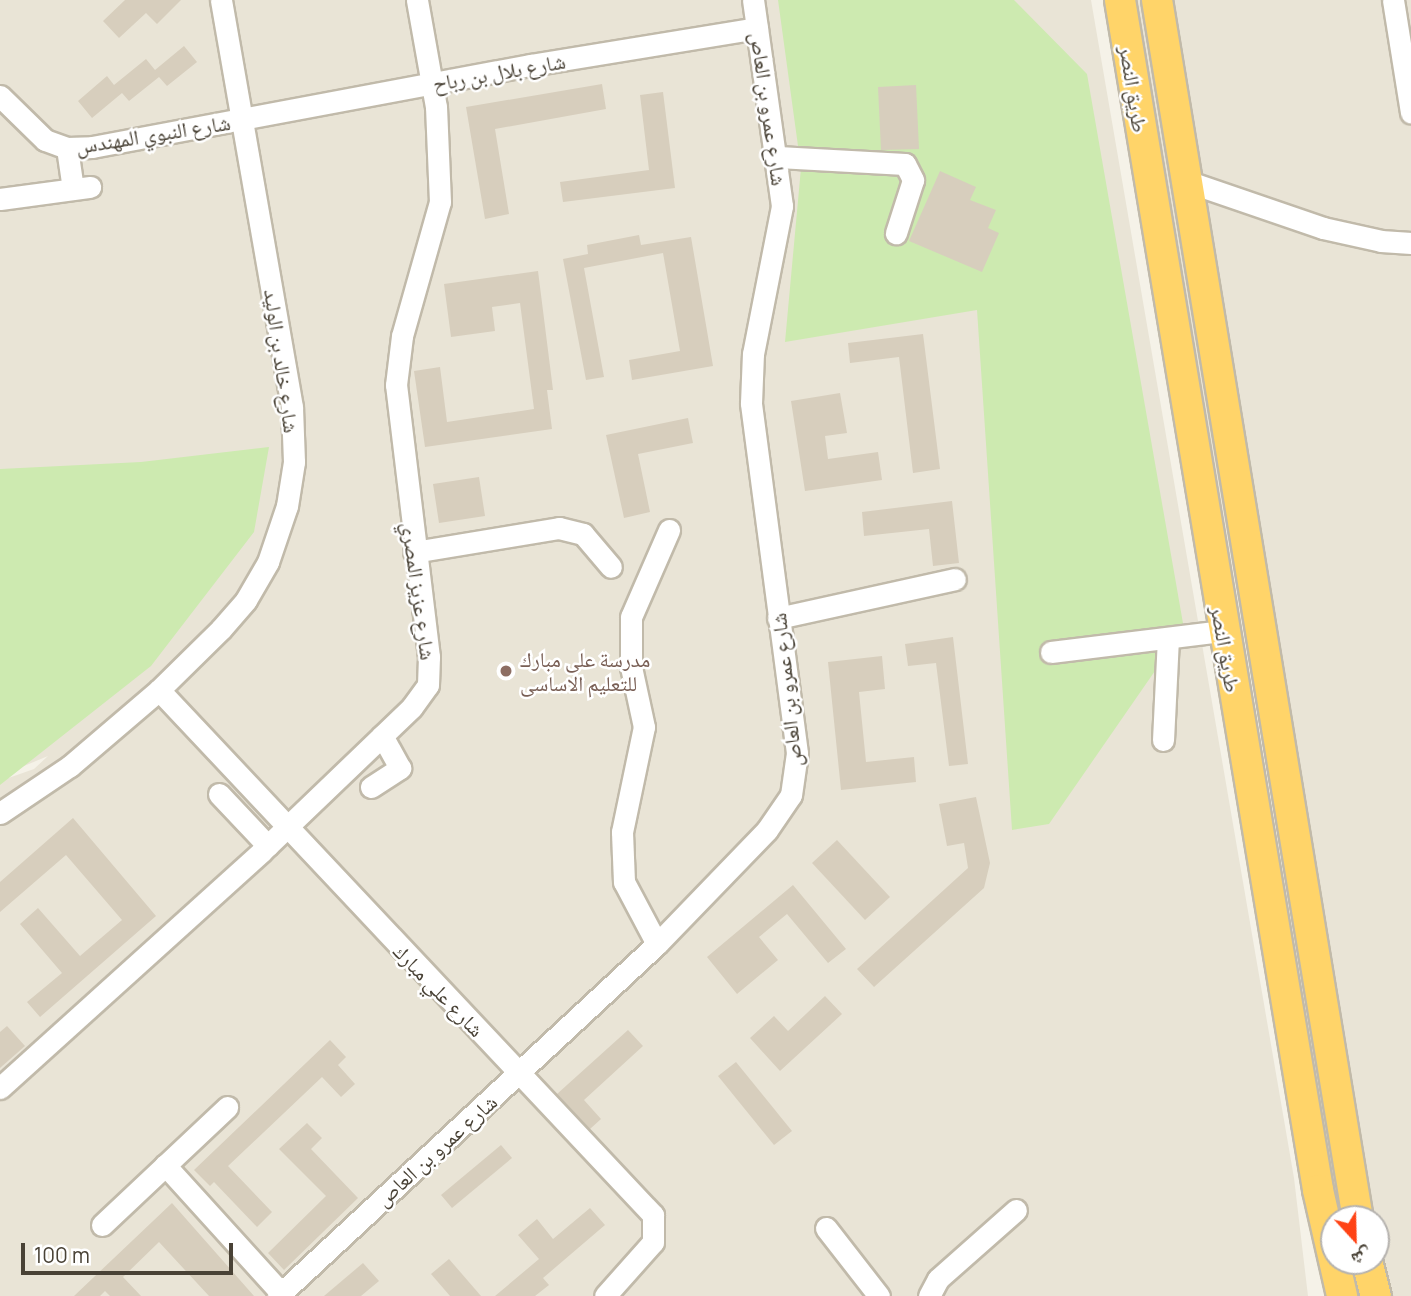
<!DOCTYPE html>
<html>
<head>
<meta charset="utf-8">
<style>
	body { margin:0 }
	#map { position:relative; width:1411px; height:1296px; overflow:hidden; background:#f5f2e8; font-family:Manrope,"Noto Naskh Arabic",sans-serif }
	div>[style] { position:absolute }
	.residential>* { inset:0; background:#e9e4d6 }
	.green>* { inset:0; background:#cdeab0 }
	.building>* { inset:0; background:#d7cebd }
	.roads { filter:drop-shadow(2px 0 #c1baaa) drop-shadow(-2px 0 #c1baaa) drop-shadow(0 2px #c1baaa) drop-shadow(0 -2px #c1baaa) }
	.minor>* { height:21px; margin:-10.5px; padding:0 10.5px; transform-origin:10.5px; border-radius:10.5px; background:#fff }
	.highway>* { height:30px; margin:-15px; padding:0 15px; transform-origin:15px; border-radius:15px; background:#ffd469 }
	.dots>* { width:19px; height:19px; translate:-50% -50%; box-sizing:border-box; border:4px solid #fff; border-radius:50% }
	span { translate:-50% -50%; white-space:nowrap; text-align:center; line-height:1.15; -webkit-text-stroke:5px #fff; paint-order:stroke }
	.street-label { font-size:21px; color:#494236 }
	.education-label { font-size:21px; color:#785e54 }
	.left { translate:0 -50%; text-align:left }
	.north { position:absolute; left:1320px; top:1205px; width:70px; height:70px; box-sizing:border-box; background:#fff; border:2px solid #b6b3af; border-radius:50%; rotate:158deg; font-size:19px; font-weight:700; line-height:28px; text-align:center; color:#494236 }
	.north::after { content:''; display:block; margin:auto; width:24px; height:32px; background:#ff4315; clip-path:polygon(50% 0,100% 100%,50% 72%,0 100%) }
	.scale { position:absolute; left:21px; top:1243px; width:212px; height:32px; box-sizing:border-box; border:4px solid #494236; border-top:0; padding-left:9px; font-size:21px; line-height:24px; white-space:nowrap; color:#494236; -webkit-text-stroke:5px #fff; paint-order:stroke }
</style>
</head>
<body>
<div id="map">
	<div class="residential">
		<i style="clip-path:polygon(0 0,1091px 0,1294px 1178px,1308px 1296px,0 1296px,0 781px,34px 769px,48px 756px,0 776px)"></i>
		<i style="clip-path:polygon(1136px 0,1411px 0,1411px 1296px,1362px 1296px,1376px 1261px,1376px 1219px,1343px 1219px)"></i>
	</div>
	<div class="green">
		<i style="clip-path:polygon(778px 0,1014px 0,1087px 74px,1184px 629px,1049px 824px,1012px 830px,977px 310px,785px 342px,801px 168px)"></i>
		<i style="clip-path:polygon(269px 447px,254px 532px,151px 666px,0 785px,0 469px,141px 462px)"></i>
	</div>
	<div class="building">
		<i style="clip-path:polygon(125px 0,181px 0,157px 24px,146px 13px,119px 38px,103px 21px)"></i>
		<i style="clip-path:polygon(184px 46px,197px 62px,167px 86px,159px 77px,129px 101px,122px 93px,92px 118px,78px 101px,107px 76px,114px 85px,146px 59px,155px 70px)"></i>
		<i style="clip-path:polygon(602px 84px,606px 109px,495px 129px,509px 214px,485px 219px,466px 107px)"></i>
		<i style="clip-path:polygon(916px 85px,919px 149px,881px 150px,878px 87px)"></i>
		<i style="clip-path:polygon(663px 92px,675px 188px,563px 202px,560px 182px,649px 170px,640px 95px)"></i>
		<i style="clip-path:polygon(940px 171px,976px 187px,970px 200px,996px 210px,988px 228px,999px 233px,982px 272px,909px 241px)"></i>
		<i style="clip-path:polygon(639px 235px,641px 245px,691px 237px,713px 366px,632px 380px,629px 360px,680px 351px,663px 253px,584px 268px,604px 377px,586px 380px,563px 259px,588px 254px,587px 245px)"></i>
		<i style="clip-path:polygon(538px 271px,553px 390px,547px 390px,552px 429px,425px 447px,414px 371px,440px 367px,447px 422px,534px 409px,520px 303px,492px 307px,495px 331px,451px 337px,444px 284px)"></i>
		<i style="clip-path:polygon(923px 334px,940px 469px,913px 473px,899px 357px,850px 363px,848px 343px)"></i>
		<i style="clip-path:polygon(840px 393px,847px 433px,825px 436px,828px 459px,878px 452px,882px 480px,805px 491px,791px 401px)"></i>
		<i style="clip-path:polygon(688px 418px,693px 443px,638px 454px,650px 512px,624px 518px,606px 435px)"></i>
		<i style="clip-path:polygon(479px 477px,485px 516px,439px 523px,433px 484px)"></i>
		<i style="clip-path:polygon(952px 501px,959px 563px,933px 566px,929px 529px,864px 536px,862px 512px)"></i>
		<i style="clip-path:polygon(953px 637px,968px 764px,949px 766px,936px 663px,908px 666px,905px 644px)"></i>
		<i style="clip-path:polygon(882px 656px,885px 689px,859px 692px,866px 762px,914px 757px,916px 782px,841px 790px,828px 662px)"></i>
		<i style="clip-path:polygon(976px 797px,990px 863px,984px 888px,874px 987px,857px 969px,968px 868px,964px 843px,947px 846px,939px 804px)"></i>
		<i style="clip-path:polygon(73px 818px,156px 916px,40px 1017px,27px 1002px,62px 973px,20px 924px,38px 908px,80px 956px,122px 920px,66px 855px,0 912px,0 882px)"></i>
		<i style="clip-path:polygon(837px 840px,890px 897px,865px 920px,812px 863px)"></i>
		<i style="clip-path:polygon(793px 885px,846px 949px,828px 963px,787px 914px,759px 937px,778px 960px,737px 994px,707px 957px)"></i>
		<i style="clip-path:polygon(825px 996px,842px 1014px,780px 1071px,750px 1038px,774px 1016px,788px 1031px)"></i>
		<i style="clip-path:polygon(7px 1026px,25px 1046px,0 1068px,0 1032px)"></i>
		<i style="clip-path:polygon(628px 1030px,643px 1046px,584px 1100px,601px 1119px,590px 1129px,557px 1094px)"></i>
		<i style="clip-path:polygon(330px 1040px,346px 1057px,338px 1065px,355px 1084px,341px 1097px,322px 1077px,228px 1166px,272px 1212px,257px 1227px,214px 1182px,210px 1186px,194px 1170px)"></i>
		<i style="clip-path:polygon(736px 1062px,792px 1131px,774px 1145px,718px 1076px)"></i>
		<i style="clip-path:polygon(307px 1123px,322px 1138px,311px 1149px,358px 1198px,284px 1270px,268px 1253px,326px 1196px,279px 1149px)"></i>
		<i style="clip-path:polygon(501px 1145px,512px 1158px,452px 1208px,441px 1195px)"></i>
		<i style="clip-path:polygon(172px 1203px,254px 1296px,209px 1296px,159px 1242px,123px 1277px,141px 1296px,110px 1296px,105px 1291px,100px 1296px,74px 1296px)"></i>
		<i style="clip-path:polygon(590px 1208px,605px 1225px,543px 1278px,549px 1285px,535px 1296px,495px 1296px,539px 1259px,518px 1235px,537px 1219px,553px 1239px)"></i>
		<i style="clip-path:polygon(449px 1259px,481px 1296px,450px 1296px,431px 1274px)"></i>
		<i style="clip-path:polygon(363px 1263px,379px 1281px,361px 1296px,324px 1296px)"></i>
	</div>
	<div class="roads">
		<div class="minor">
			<i style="left:1393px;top:0;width:114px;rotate:80.9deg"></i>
			<i style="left:0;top:96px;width:63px;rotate:44.4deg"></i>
			<i style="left:45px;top:140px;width:23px;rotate:20deg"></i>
			<i style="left:67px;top:148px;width:25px;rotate:-2deg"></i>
			<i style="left:92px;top:147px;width:447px;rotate:-10.6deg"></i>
			<i style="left:531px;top:65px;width:229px;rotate:-9.3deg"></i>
			<i style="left:67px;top:148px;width:41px;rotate:81.7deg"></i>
			<i style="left:778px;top:157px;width:127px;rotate:3.2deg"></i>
			<i style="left:905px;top:164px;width:18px;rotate:63deg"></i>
			<i style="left:913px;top:180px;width:56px;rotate:107.8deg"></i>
			<i style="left:1186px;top:181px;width:145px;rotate:18.9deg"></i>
			<i style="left:1323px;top:228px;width:59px;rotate:12.6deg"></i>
			<i style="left:1381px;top:241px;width:30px;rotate:4deg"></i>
			<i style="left:0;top:199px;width:91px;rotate:-7.6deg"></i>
			<i style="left:414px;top:552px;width:147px;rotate:-9.4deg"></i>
			<i style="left:559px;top:528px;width:25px;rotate:14deg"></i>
			<i style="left:583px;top:534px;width:43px;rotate:49.7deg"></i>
			<i style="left:778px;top:618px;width:181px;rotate:-12.4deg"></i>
			<i style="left:1051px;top:652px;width:173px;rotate:-7deg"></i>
			<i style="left:159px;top:690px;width:721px;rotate:46.74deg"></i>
			<i style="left:653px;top:1215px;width:27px;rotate:90deg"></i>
			<i style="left:653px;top:1242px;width:72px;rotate:131.6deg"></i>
			<i style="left:1163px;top:740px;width:102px;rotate:-87.2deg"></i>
			<i style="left:371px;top:787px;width:35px;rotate:-33deg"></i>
			<i style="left:400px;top:768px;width:37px;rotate:-119deg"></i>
			<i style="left:219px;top:794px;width:71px;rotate:46.7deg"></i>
			<i style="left:0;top:813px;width:84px;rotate:-33.9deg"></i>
			<i style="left:70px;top:766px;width:117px;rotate:-40.5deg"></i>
			<i style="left:159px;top:690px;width:87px;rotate:-44.5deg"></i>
			<i style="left:221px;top:629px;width:38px;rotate:-49deg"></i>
			<i style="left:246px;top:600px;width:44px;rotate:-59.9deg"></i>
			<i style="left:268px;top:562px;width:59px;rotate:-71.3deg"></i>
			<i style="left:287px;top:506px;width:45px;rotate:-81deg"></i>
			<i style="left:294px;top:462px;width:55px;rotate:-92.1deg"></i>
			<i style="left:292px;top:407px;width:413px;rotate:-99.9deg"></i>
			<i style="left:657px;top:944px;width:70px;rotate:-118deg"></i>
			<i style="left:624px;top:882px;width:50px;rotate:-92.3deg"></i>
			<i style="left:622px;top:832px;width:107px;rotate:-78.2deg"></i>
			<i style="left:644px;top:727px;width:61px;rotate:-102.2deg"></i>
			<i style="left:631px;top:667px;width:50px;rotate:-90deg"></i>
			<i style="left:631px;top:617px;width:95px;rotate:-66.4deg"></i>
			<i style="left:0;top:1088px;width:352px;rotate:-42.1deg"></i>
			<i style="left:261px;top:852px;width:209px;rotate:-43.8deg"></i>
			<i style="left:412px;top:707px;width:27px;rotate:-54deg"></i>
			<i style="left:428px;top:685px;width:28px;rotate:-88deg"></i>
			<i style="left:429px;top:657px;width:274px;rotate:-96.9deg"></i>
			<i style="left:396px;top:385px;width:49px;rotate:-83deg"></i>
			<i style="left:402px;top:336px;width:139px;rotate:-74.2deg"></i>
			<i style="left:440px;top:202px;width:95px;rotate:-92.4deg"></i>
			<i style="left:436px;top:107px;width:109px;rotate:-100.1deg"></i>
			<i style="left:165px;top:1165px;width:173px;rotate:47.8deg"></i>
			<i style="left:102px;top:1225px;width:172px;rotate:-43.3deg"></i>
			<i style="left:826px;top:1228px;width:86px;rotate:52.1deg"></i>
			<i style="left:278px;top:1296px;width:517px;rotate:-42.88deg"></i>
			<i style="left:657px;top:944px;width:158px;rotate:-46deg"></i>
			<i style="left:767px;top:830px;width:42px;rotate:-55.6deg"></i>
			<i style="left:791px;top:795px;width:42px;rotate:-81.9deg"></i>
			<i style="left:797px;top:753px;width:353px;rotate:-97.5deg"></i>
			<i style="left:751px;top:403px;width:49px;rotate:-87.7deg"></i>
			<i style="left:753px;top:354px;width:151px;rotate:-78.9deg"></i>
			<i style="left:782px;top:206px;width:208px;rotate:-98deg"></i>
			<i style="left:929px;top:1296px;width:19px;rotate:-62deg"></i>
			<i style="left:938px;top:1279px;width:104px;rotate:-41.5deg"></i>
		</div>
		<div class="highway">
			<i style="left:1120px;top:0;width:1206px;rotate:80.55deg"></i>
			<i style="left:1318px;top:1190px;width:109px;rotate:77.2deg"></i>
			<i style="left:1157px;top:0;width:1235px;rotate:80.64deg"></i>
			<i style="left:1367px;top:1261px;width:36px;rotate:76deg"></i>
		</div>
	</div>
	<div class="dots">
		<i style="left:506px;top:671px;background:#8d6e63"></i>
	</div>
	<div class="street-label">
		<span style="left:499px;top:72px;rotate:-10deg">شارع بلال بن رباح</span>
		<span style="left:1134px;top:89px;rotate:81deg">طريق النصر</span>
		<span style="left:769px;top:109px;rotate:82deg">شارع عمرو بن العاص</span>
		<span style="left:153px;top:134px;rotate:-9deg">شارع النبوي المهندس</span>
		<span style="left:282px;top:361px;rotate:82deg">شارع خالد بن الوليد</span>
		<span style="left:419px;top:591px;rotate:82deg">شارع عزيز المصري</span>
		<span style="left:1226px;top:649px;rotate:80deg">طريق النصر</span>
		<span style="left:786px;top:690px;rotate:-96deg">شارع عمرو بن العاص</span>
		<span style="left:439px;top:990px;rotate:46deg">شارع علي مبارك</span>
		<span style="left:436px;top:1150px;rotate:-42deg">شارع عمرو بن العاص</span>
	</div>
	<div class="education-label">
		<span class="left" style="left:520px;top:671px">مدرسة على مبارك<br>للتعليم الاساسى</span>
	</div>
	<div class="north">ش</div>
	<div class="scale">100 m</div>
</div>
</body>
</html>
